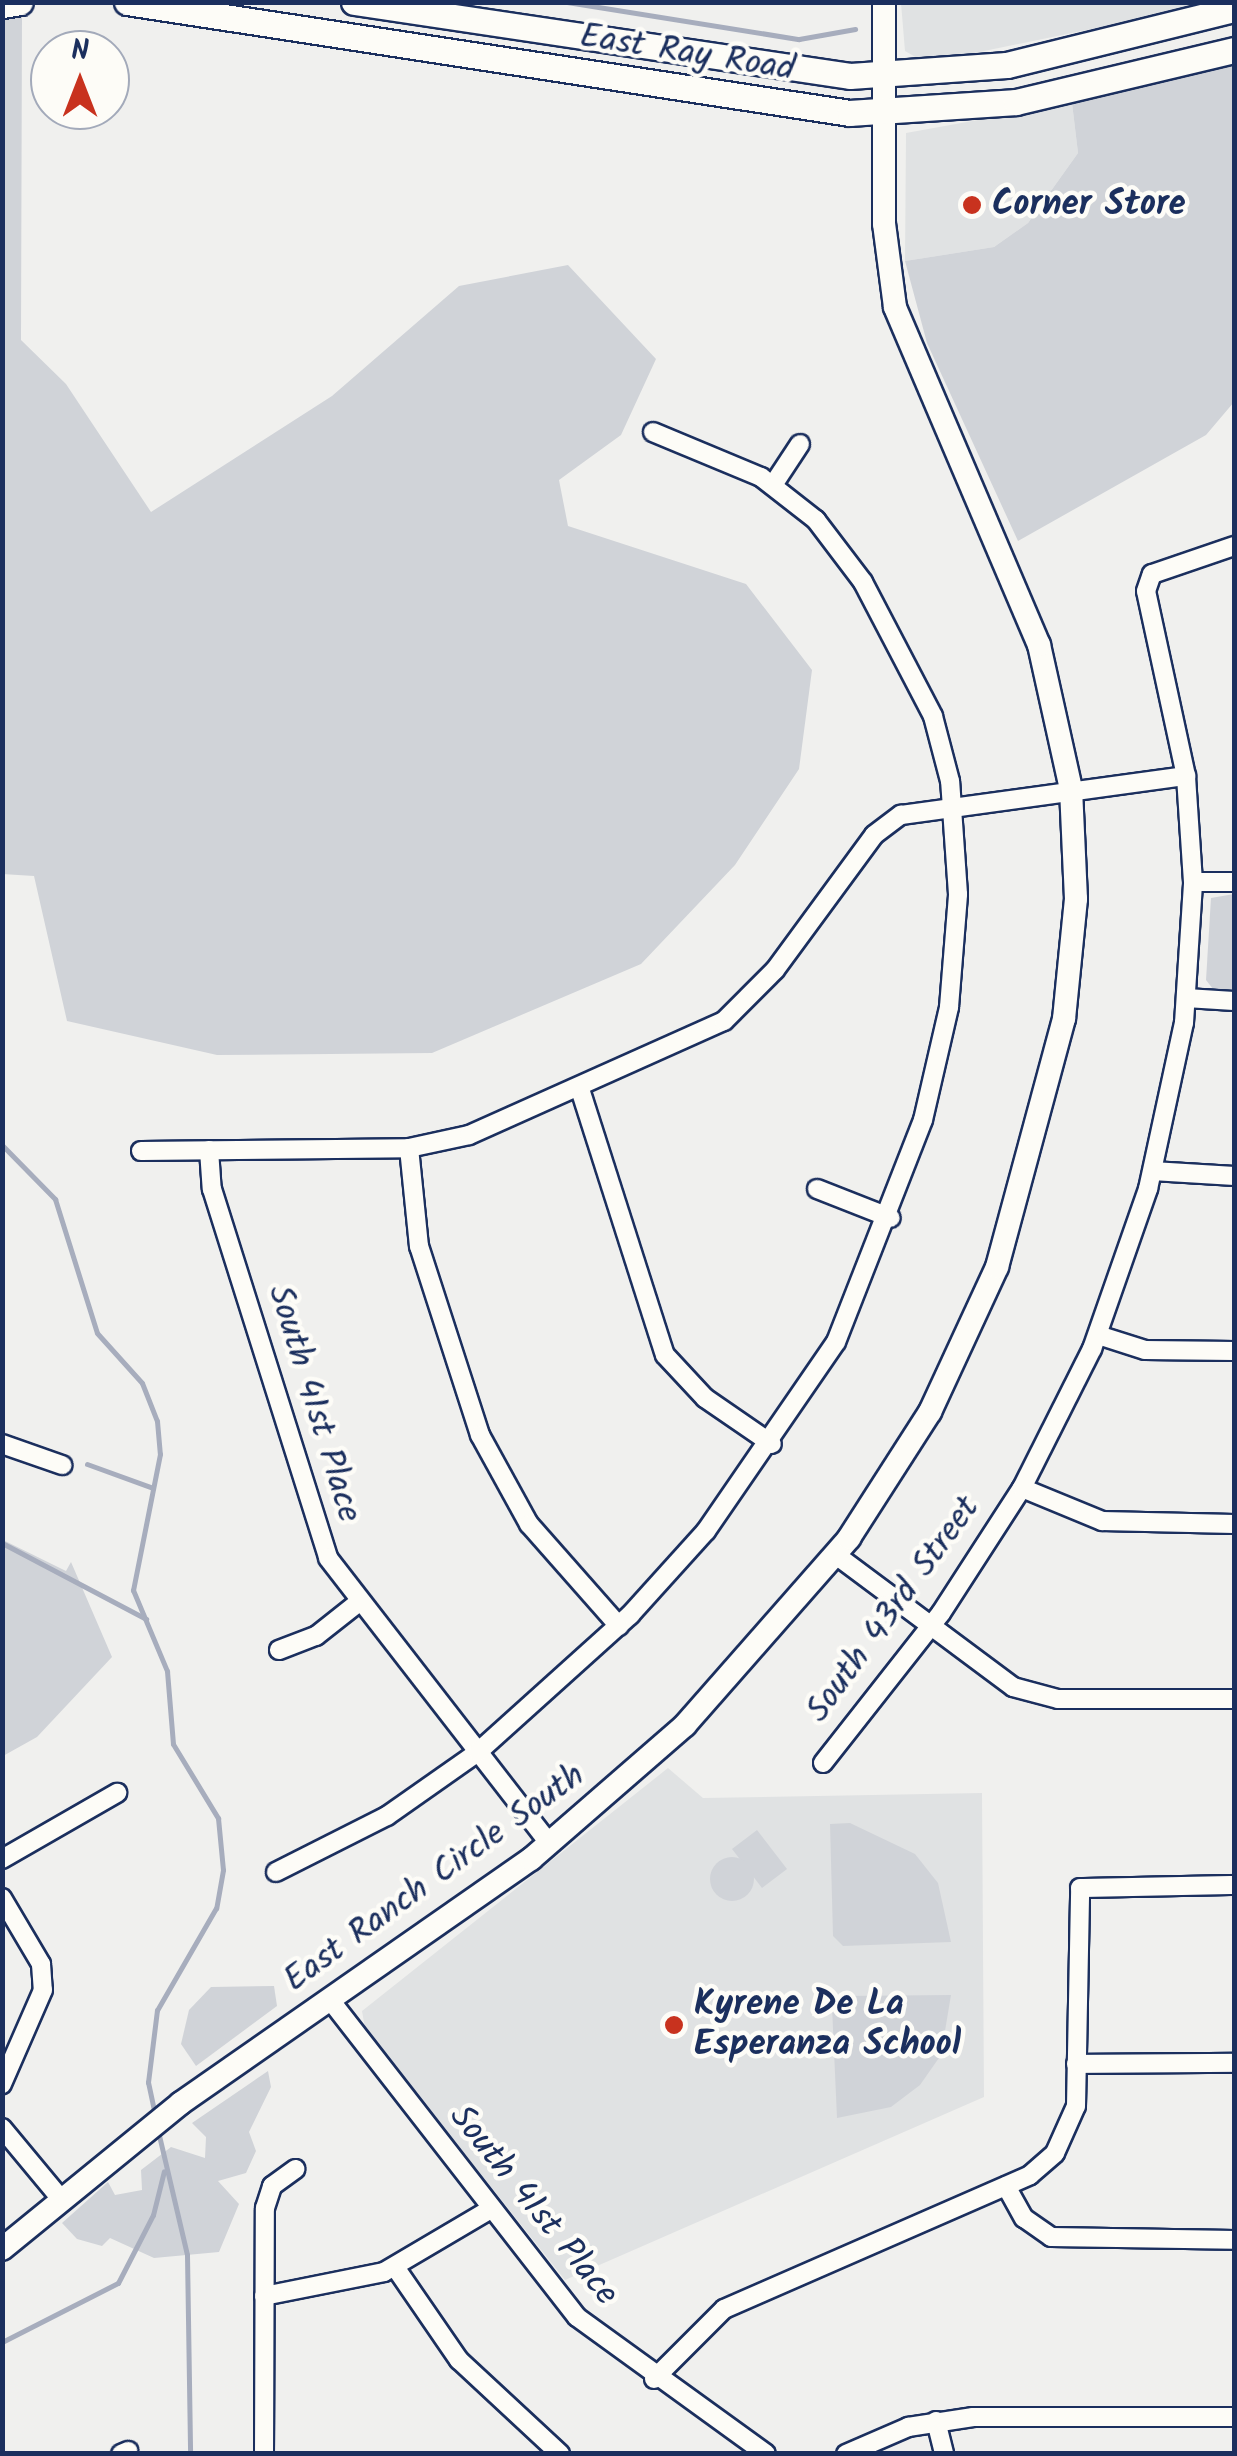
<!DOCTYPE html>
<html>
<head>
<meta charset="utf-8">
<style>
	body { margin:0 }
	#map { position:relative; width:1237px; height:2456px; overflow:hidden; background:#f0f0ee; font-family:Kalam,sans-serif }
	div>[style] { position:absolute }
	.built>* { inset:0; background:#e0e2e3 }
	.green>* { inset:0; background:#d0d3d8 }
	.round { border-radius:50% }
	.stream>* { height:5px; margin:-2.5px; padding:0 2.5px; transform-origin:2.5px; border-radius:2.5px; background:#a7adbd }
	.roads { filter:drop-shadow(2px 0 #1b2f5e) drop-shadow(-2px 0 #1b2f5e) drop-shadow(0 2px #1b2f5e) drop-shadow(0 -2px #1b2f5e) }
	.minor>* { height:18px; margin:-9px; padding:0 9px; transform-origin:9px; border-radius:9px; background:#fdfcf7 }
	.tertiary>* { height:22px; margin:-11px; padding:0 11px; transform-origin:11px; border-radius:11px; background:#fdfcf7 }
	.secondary>* { height:25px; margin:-12.5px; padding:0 12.5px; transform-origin:12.5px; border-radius:12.5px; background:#fdfcf7 }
	.dots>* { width:28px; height:28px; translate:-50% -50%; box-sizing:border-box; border:5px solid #fdfcf7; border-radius:50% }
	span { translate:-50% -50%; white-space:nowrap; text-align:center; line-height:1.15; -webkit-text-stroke:9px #fdfcf7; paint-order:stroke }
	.street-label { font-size:35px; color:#1b2f5e }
	.poi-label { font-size:35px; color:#1b2f5e; font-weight:700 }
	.left { translate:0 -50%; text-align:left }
	.frame { position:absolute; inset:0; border:5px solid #1b2f5e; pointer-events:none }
	.north { position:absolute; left:30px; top:30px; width:100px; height:100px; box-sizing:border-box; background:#fdfcf7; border:2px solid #a3aaba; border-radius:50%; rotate:0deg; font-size:28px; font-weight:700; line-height:40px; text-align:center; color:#1b2f5e }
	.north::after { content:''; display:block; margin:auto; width:35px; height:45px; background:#c8321e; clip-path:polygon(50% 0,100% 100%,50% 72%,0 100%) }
</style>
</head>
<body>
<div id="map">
	<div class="built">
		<i style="clip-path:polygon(901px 3px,1218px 3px,926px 63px,905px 51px)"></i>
		<i style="clip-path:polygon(1072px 103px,1078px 153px,1028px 223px,994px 247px,905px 261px,906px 133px)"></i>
		<i style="clip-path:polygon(668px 1768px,703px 1798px,982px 1793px,984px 2097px,565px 2280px,365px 2028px,362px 2011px)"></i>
	</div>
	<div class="green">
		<i style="clip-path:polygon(22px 16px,21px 340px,66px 384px,151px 512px,332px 396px,459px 286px,568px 265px,656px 359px,621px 435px,559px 480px,568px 526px,746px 584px,812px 670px,799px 769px,735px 865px,641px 964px,432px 1053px,217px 1055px,67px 1021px,34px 876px,2px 874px,2px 18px)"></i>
		<i style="clip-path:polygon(1234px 62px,1234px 402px,1206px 435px,1018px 541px,927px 343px,905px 261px,994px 247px,1028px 223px,1078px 153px,1072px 103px)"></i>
		<i style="clip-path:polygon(1234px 894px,1234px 990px,1213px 989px,1206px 980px,1211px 898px)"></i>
		<i style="clip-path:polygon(3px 1540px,66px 1571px,71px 1562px,112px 1657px,37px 1737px,3px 1756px)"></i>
		<i style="clip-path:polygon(850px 1823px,915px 1854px,938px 1883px,951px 1942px,843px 1946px,833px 1936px,830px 1824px)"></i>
		<i style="clip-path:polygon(757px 1830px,787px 1869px,762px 1888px,732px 1849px)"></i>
		<i class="round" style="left:710px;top:1857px;width:44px;height:44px"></i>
		<i style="clip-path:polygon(274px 1986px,277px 2006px,196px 2066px,181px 2044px,189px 2010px,211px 1987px)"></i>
		<i style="clip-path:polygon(951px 1995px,941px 2055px,920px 2085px,891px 2107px,837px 2118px,832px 2007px,844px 1996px)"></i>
		<i style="clip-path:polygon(268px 2071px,271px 2087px,249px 2132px,256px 2151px,246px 2173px,218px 2181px,239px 2204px,219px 2252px,154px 2258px,110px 2238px,102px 2246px,77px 2239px,62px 2223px,108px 2182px,115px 2195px,142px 2190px,141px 2170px,171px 2147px,205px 2158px,206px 2137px,192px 2123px)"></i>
	</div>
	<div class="stream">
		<i style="left:567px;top:2px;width:235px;rotate:9.1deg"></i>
		<i style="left:799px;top:39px;width:57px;rotate:-10.1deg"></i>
		<i style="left:2px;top:1145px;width:76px;rotate:45.5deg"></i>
		<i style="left:55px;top:1199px;width:140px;rotate:72.6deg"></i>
		<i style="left:97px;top:1333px;width:67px;rotate:48deg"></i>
		<i style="left:142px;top:1383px;width:41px;rotate:68.5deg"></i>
		<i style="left:157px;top:1421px;width:33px;rotate:85deg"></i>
		<i style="left:160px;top:1454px;width:139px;rotate:101.2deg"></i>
		<i style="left:133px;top:1590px;width:88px;rotate:67.2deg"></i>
		<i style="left:167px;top:1671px;width:73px;rotate:85.3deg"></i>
		<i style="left:173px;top:1744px;width:87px;rotate:58.7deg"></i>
		<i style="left:218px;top:1818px;width:52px;rotate:84.5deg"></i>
		<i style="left:223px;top:1870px;width:39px;rotate:100deg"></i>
		<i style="left:216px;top:1908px;width:118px;rotate:120deg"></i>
		<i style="left:157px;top:2010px;width:73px;rotate:97.1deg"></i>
		<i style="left:148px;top:2082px;width:35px;rotate:78deg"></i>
		<i style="left:87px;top:1464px;width:70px;rotate:20deg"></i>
		<i style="left:2px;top:1543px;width:163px;rotate:27.8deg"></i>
		<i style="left:158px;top:2131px;width:127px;rotate:76.8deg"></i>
		<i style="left:187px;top:2255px;width:199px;rotate:89.1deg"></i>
		<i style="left:2px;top:2342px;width:130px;rotate:-27deg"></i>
		<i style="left:118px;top:2283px;width:76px;rotate:-62.8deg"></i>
		<i style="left:153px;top:2215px;width:45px;rotate:-76deg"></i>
	</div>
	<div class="roads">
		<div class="minor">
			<i style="left:773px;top:485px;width:49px;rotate:-56.6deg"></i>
			<i style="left:1193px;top:882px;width:41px"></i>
			<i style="left:1186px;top:998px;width:48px;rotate:3.6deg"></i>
			<i style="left:580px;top:1089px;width:279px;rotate:72.3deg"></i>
			<i style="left:665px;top:1355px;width:59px;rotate:47.1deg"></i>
			<i style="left:705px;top:1398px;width:81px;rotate:34.5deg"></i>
			<i style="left:409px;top:1148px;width:99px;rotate:84.2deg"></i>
			<i style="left:419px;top:1246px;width:199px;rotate:72.1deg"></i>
			<i style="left:480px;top:1435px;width:102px;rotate:61.2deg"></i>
			<i style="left:529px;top:1524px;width:136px;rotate:48.6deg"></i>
			<i style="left:209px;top:1150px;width:39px;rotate:86deg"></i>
			<i style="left:212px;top:1189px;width:387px;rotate:72.5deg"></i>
			<i style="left:328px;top:1558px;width:362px;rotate:52.2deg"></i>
			<i style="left:141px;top:1151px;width:268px;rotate:-0.6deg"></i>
			<i style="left:409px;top:1148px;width:61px;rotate:-12.2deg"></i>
			<i style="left:469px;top:1135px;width:279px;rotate:-24.1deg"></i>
			<i style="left:724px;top:1021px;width:72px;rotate:-45deg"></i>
			<i style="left:775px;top:970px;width:167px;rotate:-53.7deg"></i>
			<i style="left:874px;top:835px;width:34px;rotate:-37deg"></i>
			<i style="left:901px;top:815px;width:288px;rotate:-7.8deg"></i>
			<i style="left:1153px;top:1171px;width:81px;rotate:3.5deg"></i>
			<i style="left:817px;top:1189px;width:79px;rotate:21.4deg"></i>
			<i style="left:1098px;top:1335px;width:49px;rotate:17.7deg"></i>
			<i style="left:1145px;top:1350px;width:89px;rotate:0.6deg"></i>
			<i style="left:2px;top:1444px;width:64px;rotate:19.3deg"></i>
			<i style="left:1022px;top:1488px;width:87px;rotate:22.4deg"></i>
			<i style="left:1102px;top:1521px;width:132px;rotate:1.3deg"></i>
			<i style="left:836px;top:1555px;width:221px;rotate:36.7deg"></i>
			<i style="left:1013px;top:1687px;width:47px;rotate:14.9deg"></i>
			<i style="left:1058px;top:1699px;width:176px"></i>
			<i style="left:279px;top:1650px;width:40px;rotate:-21deg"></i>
			<i style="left:316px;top:1636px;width:55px;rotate:-38.3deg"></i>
			<i style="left:823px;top:1763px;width:191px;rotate:-51.8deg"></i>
			<i style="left:941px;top:1613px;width:149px;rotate:-57.1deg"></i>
			<i style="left:1022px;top:1488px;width:156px;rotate:-63.3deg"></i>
			<i style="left:1092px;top:1349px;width:170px;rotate:-70.7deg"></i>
			<i style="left:1148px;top:1189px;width:170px;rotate:-77.8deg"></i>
			<i style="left:1184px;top:1023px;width:141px;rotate:-86.3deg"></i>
			<i style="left:1193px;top:882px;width:106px;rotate:-93.8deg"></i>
			<i style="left:1186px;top:776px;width:189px;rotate:-102.2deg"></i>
			<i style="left:1146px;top:591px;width:18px;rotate:-71deg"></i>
			<i style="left:1152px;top:574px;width:87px;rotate:-18.9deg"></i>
			<i style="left:2px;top:1859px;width:133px;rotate:-29.9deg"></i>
			<i style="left:276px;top:1872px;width:124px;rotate:-26.8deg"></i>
			<i style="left:387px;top:1816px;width:111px;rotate:-35.1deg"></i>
			<i style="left:478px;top:1752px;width:205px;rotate:-42deg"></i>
			<i style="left:630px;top:1615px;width:113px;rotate:-47.9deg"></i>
			<i style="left:706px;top:1531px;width:229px;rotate:-55.5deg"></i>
			<i style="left:836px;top:1342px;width:238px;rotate:-68.6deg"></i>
			<i style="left:923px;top:1120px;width:116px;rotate:-77deg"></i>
			<i style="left:949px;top:1007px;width:113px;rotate:-85.4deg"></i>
			<i style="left:958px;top:894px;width:113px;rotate:-94deg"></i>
			<i style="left:950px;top:781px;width:67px;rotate:-104.7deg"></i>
			<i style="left:933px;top:716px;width:151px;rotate:-117.6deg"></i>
			<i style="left:863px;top:582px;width:78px;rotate:-127.2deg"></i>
			<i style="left:816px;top:520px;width:70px;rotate:-142deg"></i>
			<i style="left:761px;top:477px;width:117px;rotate:-157.4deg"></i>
			<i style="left:2px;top:1898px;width:77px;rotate:59.4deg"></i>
			<i style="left:41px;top:1964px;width:26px;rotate:86deg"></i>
			<i style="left:43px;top:1990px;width:103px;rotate:113.6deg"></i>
			<i style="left:331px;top:2001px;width:400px;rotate:52.1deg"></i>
			<i style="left:577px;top:2317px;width:233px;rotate:35.9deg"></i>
			<i style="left:1076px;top:2064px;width:158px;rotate:-0.4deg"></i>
			<i style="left:2px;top:2128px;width:92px;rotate:50.3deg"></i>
			<i style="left:1006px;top:2186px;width:37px;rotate:61deg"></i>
			<i style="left:1024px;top:2218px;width:33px;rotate:35deg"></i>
			<i style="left:1051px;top:2237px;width:183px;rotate:0.9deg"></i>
			<i style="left:395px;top:2267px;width:113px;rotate:55.5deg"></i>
			<i style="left:459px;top:2360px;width:138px;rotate:42.9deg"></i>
			<i style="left:264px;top:2296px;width:122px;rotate:-11.3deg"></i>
			<i style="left:384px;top:2272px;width:124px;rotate:-30.5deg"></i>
			<i style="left:654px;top:2379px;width:99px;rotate:-45deg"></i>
			<i style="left:724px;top:2309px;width:334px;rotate:-23.6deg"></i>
			<i style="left:1030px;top:2175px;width:33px;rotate:-41deg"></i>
			<i style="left:1055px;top:2153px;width:51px;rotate:-65.9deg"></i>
			<i style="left:1076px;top:2106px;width:218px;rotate:-88.9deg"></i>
			<i style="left:1080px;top:1888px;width:154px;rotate:-1.1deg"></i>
			<i style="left:936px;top:2421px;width:34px;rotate:76deg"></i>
			<i style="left:121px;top:2454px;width:8px;rotate:-23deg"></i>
			<i style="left:264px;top:2454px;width:246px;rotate:-89.8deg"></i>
			<i style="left:265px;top:2208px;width:23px;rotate:-72deg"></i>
			<i style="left:272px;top:2186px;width:29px;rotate:-36deg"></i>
			<i style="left:846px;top:2454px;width:68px;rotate:-23.5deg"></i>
			<i style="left:908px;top:2427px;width:66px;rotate:-8.7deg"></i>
			<i style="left:973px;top:2417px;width:261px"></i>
		</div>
		<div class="tertiary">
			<i style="left:2px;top:2249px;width:231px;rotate:-39.2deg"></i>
			<i style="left:181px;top:2103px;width:427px;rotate:-34.9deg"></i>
			<i style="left:531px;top:1859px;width:204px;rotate:-41deg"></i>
			<i style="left:685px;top:1725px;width:249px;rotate:-48.7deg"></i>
			<i style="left:849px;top:1538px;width:150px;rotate:-57.3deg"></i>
			<i style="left:930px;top:1412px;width:160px;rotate:-65.2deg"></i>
			<i style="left:997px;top:1267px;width:257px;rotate:-74.9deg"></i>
			<i style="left:1064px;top:1019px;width:121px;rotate:-84.3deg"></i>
			<i style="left:1076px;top:899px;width:110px;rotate:-92.6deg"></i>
			<i style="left:1071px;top:789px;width:148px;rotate:-102.5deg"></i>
			<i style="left:1039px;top:645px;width:367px;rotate:-113.1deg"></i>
			<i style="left:895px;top:307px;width:84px;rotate:-97.5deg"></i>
			<i style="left:884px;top:224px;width:222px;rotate:-90deg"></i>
		</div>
		<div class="secondary">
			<i style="left:127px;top:2px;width:731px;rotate:8.73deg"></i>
			<i style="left:850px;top:113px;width:166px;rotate:-3.8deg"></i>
			<i style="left:1016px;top:102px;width:224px;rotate:-13.4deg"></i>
			<i style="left:354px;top:2px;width:501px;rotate:8.49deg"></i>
			<i style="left:850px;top:76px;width:157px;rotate:-4deg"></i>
			<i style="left:1007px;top:65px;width:234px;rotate:-13.9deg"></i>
			<i style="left:2px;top:5px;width:18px;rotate:-9deg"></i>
		</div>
	</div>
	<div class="dots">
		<i style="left:972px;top:205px;background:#c8321e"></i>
		<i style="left:674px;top:2025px;background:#c8321e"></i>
	</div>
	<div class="street-label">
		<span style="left:687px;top:54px;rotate:9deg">East Ray Road</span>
		<span style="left:313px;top:1404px;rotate:73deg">South 41st Place</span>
		<span style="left:894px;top:1610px;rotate:-54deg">South 43rd Street</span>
		<span style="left:435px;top:1879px;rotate:-36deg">East Ranch Circle South</span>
		<span style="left:533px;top:2206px;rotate:51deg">South 41st Place</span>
	</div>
	<div class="poi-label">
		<span class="left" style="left:992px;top:205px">Corner Store</span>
		<span class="left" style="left:694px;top:2025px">Kyrene De La<br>Esperanza School</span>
	</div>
	<div class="frame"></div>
	<div class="north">N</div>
</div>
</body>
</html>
